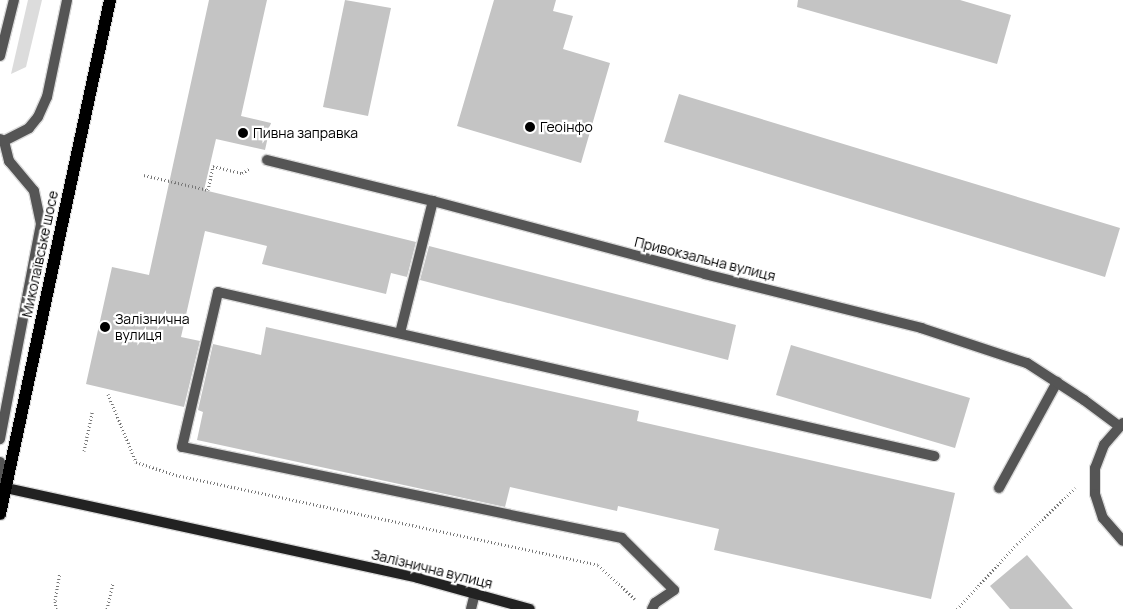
<!DOCTYPE html>
<html>
<head>
<meta charset="utf-8">
<style>
	body { margin:0 }
	#map { position:relative; width:1123px; height:609px; overflow:hidden; background:#fff; font-family:Manrope,sans-serif }
	div>[style] { position:absolute }
	.green>* { inset:0; background:#dcdcdc }
	.building>* { inset:0; background:#c4c4c4 }
	.path>* { height:3px; margin-top:-1.5px; transform-origin:0; background:repeating-linear-gradient(90deg,#777 0 1px,transparent 0 3.5px) }
	.roads { filter:drop-shadow(1px 0 #dbdbdb) drop-shadow(-1px 0 #dbdbdb) drop-shadow(0 1px #dbdbdb) drop-shadow(0 -1px #dbdbdb) }
	.lane>* { height:10px; margin:-5px; padding:0 5px; transform-origin:5px; border-radius:5px; background:#555 }
	.street>* { height:10px; margin:-5px; padding:0 5px; transform-origin:5px; border-radius:5px; background:#555 }
	.secondary>* { height:10px; margin:-5px; padding:0 5px; transform-origin:5px; border-radius:5px; background:#222 }
	.primary>* { height:12px; margin:-6px; padding:0 6px; transform-origin:6px; border-radius:6px; background:#000 }
	.dots>* { width:14px; height:14px; translate:-50% -50%; box-sizing:border-box; border:2px solid #fff; border-radius:50% }
	span { translate:-50% -50%; white-space:nowrap; text-align:center; line-height:1.15; -webkit-text-stroke:4.5px #fff; paint-order:stroke }
	.poi-label { font-size:14px; color:#000 }
	.left { translate:0 -50%; text-align:left }
	.street-label { font-size:14px; color:#000 }
</style>
</head>
<body>
<div id="map">
	<div class="green">
		<i style="clip-path:polygon(28px 0,42px 0,26px 67px,11px 74px)"></i>
	</div>
	<div class="building">
		<i style="clip-path:polygon(209px 0,267px 0,241px 116px,271px 123px,265px 150px,216px 139px,204px 190px,416px 242px,407px 277px,391px 273px,386px 294px,262px 264px,267px 246px,205px 231px,181px 337px,200px 341px,184px 407px,86px 384px,112px 267px,149px 275px)"></i>
		<i style="clip-path:polygon(345px 0,391px 8px,368px 116px,323px 107px)"></i>
		<i style="clip-path:polygon(494px 0,556px 0,553px 11px,573px 16px,563px 49px,610px 63px,581px 163px,457px 126px)"></i>
		<i style="clip-path:polygon(798px 0,960px 0,1011px 15px,997px 64px,797px 7px)"></i>
		<i style="clip-path:polygon(679px 94px,1120px 228px,1105px 277px,664px 142px)"></i>
		<i style="clip-path:polygon(429px 246px,736px 325px,728px 360px,420px 280px)"></i>
		<i style="clip-path:polygon(266px 327px,639px 411px,637px 421px,955px 493px,931px 599px,714px 550px,719px 529px,618px 506px,617px 511px,510px 487px,505px 507px,197px 440px,203px 412px,198px 410px,213px 344px,261px 355px)"></i>
		<i style="clip-path:polygon(791px 345px,970px 398px,955px 448px,776px 395px)"></i>
		<i style="clip-path:polygon(1027px 555px,1073px 609px,1010px 609px,990px 586px)"></i>
	</div>
	<div class="path">
		<i style="left:144px;top:175px;width:66px;rotate:13.2deg"></i>
		<i style="left:208px;top:190px;width:25px;rotate:-78deg"></i>
		<i style="left:213px;top:166px;width:30px;rotate:14deg"></i>
		<i style="left:242px;top:173px;width:10px;rotate:-29deg"></i>
		<i style="left:108px;top:394px;width:74px;rotate:67.6deg"></i>
		<i style="left:136px;top:462px;width:42px;rotate:18deg"></i>
		<i style="left:176px;top:475px;width:431px;rotate:12deg"></i>
		<i style="left:598px;top:565px;width:50px;rotate:42.6deg"></i>
		<i style="left:84px;top:451px;width:40px;rotate:-78deg"></i>
		<i style="left:56px;top:609px;width:9px;rotate:-96deg"></i>
		<i style="left:55px;top:600px;width:27px;rotate:-80deg"></i>
		<i style="left:107px;top:609px;width:28px;rotate:-77deg"></i>
		<i style="left:957px;top:609px;width:88px;rotate:-47.3deg"></i>
		<i style="left:1017px;top:544px;width:81px;rotate:-44deg"></i>
	</div>
	<div class="roads">
		<div class="lane">
			<i style="left:0;top:56px;width:58px;rotate:-76deg"></i>
			<i style="left:0;top:139px;width:4px;rotate:27deg"></i>
			<i style="left:4px;top:141px;width:21px;rotate:76deg"></i>
			<i style="left:9px;top:161px;width:39px;rotate:50deg"></i>
			<i style="left:34px;top:191px;width:34px;rotate:78deg"></i>
			<i style="left:41px;top:224px;width:219px;rotate:100.8deg"></i>
			<i style="left:400px;top:333px;width:136px;rotate:-76deg"></i>
			<i style="left:0;top:462px;width:25px;rotate:78deg"></i>
			<i style="left:999px;top:488px;width:121px;rotate:-61.3deg"></i>
			<i style="left:471px;top:609px;width:16px;rotate:-76deg"></i>
			<i style="left:652px;top:609px;width:7px;rotate:-63deg"></i>
			<i style="left:655px;top:603px;width:23px;rotate:-34deg"></i>
			<i style="left:674px;top:590px;width:74px;rotate:-135deg"></i>
			<i style="left:622px;top:538px;width:449px;rotate:-168.3deg"></i>
			<i style="left:182px;top:447px;width:159px;rotate:-76.9deg"></i>
			<i style="left:218px;top:292px;width:735px;rotate:12.9deg"></i>
		</div>
		<div class="street">
			<i style="left:4px;top:141px;width:28px;rotate:-27deg"></i>
			<i style="left:29px;top:128px;width:14px;rotate:-51deg"></i>
			<i style="left:38px;top:117px;width:22px;rotate:-66deg"></i>
			<i style="left:47px;top:97px;width:99px;rotate:-78.3deg"></i>
			<i style="left:267px;top:160px;width:171px;rotate:13.9deg"></i>
			<i style="left:433px;top:201px;width:282px;rotate:15deg"></i>
			<i style="left:705px;top:274px;width:223px;rotate:14deg"></i>
			<i style="left:921px;top:328px;width:112px;rotate:18.3deg"></i>
			<i style="left:1027px;top:363px;width:68px;rotate:33deg"></i>
			<i style="left:1084px;top:400px;width:44px;rotate:36.6deg"></i>
			<i style="left:1123px;top:423px;width:29px;rotate:131deg"></i>
			<i style="left:1104px;top:445px;width:25px;rotate:111deg"></i>
			<i style="left:1095px;top:468px;width:26px;rotate:90deg"></i>
			<i style="left:1095px;top:494px;width:25px;rotate:72deg"></i>
			<i style="left:1103px;top:518px;width:30px;rotate:49deg"></i>
		</div>
		<div class="secondary">
			<i style="left:6px;top:488px;width:422px;rotate:12.3deg"></i>
			<i style="left:418px;top:578px;width:116px;rotate:15.5deg"></i>
		</div>
		<div class="primary">
			<i style="left:0;top:514px;width:526px;rotate:-77.92deg"></i>
		</div>
	</div>
	<div class="dots">
		<i style="left:530px;top:127px;background:#000"></i>
		<i style="left:243px;top:133px;background:#000"></i>
		<i style="left:105px;top:327px;background:#000"></i>
	</div>
	<div class="poi-label">
		<span class="left" style="left:540px;top:127px">Геоінфо</span>
		<span class="left" style="left:253px;top:133px">Пивна заправка</span>
		<span class="left" style="left:115px;top:327px">Залізнична<br>вулиця</span>
	</div>
	<div class="street-label">
		<span style="left:40px;top:254px;rotate:-78deg">Миколаївське шосе</span>
		<span style="left:705px;top:259px;rotate:14deg">Привокзальна вулиця</span>
		<span style="left:432px;top:569px;rotate:14deg">Залізнична вулиця</span>
	</div>
</div>
</body>
</html>
